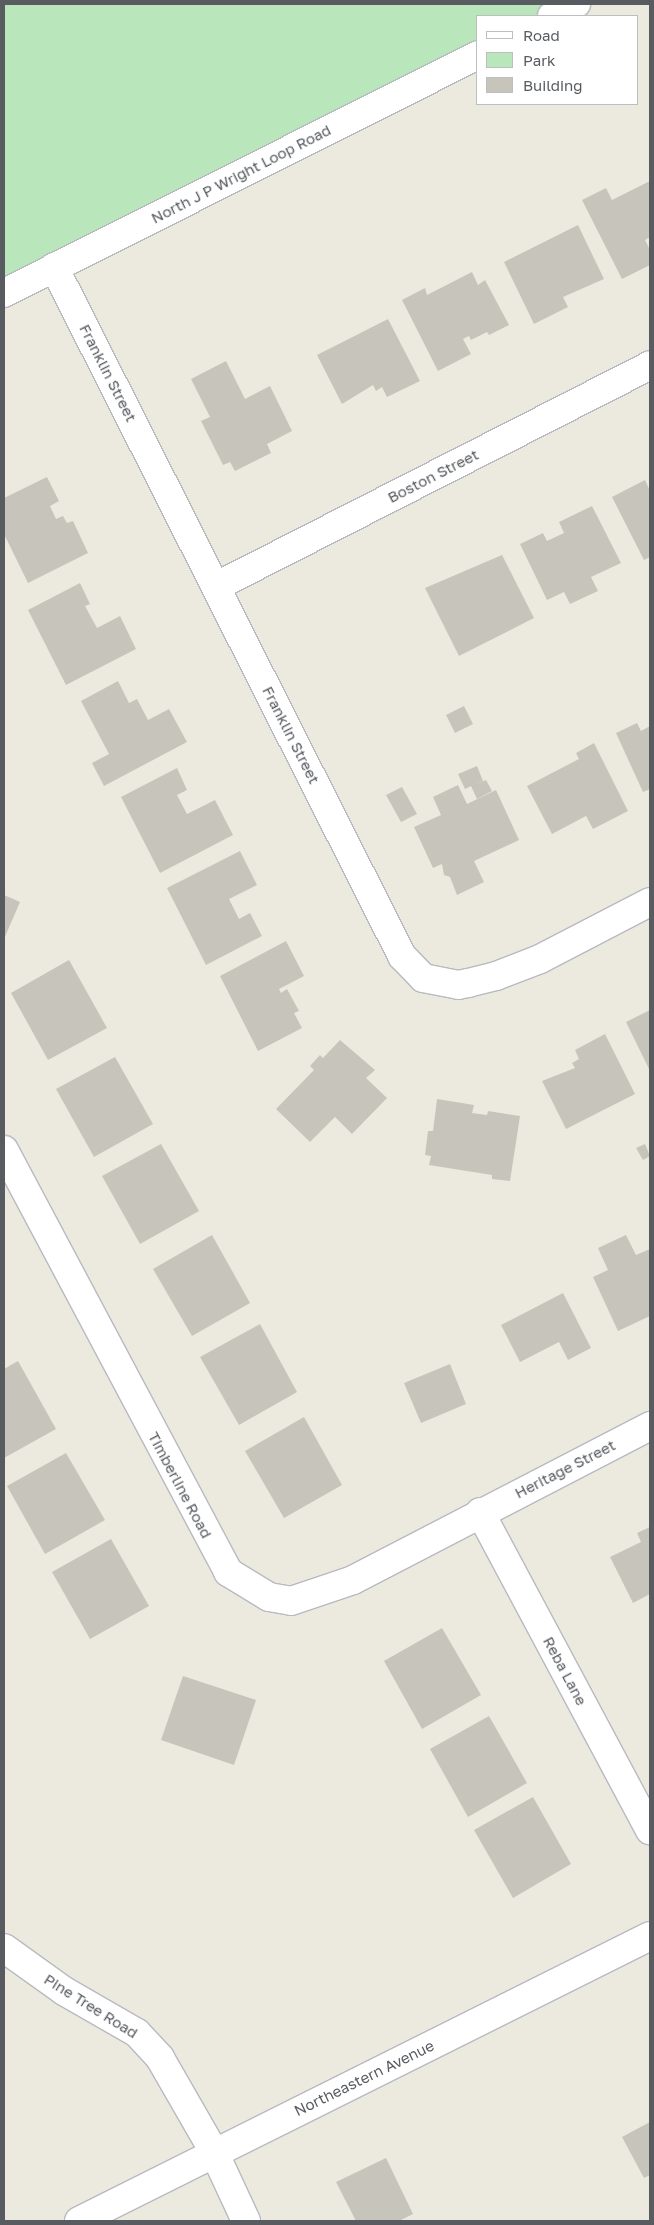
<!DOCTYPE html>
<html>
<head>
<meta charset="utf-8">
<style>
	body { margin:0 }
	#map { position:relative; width:654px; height:2225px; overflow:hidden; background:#eceadf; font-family:"Golos Text",sans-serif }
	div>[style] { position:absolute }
	.green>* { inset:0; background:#bae6bc }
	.building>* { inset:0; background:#c7c4bc }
	.roads { filter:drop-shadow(1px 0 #b7babf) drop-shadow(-1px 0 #b7babf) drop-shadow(0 1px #b7babf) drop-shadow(0 -1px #b7babf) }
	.minor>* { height:28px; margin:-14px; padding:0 14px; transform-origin:14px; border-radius:14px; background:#fff }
	.secondary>* { height:28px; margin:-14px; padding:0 14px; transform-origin:14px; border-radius:14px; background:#fff }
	span { translate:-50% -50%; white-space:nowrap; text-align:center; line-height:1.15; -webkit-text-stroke:4.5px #fff; paint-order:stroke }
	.street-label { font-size:15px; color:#585c61 }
	.frame { position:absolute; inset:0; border:5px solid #585c61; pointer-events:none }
	.legend { position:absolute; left:476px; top:15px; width:162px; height:90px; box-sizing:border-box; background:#fff; border:1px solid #bcbec0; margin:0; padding:6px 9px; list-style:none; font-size:15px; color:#585c61 }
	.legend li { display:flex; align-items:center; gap:10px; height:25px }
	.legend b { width:25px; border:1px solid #bcbec0 }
</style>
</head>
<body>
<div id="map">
	<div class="green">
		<i style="clip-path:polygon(4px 4px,576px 4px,552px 16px,478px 16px,478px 55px,4px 293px)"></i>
	</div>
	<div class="building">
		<i style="clip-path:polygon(650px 181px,650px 237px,645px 240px,650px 250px,650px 265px,622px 279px,582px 200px,606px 188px,612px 200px)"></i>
		<i style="clip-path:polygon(578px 225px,604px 279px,563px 297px,568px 307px,534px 324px,504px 262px)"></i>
		<i style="clip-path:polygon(472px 272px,478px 285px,485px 280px,509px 325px,489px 335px,487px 332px,471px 340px,469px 336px,463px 339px,471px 354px,438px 371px,402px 300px,425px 288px,427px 295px)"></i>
		<i style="clip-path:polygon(388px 319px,420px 381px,387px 397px,382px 387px,376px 391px,373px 385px,342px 404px,317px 355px)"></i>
		<i style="clip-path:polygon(226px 361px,245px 399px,270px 386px,292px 431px,267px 444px,271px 453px,235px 471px,230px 462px,223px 465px,201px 421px,210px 417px,191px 379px)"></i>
		<i style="clip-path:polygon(47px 477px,59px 501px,50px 506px,56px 519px,63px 516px,67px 523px,73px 521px,88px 553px,28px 583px,4px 534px,4px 498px)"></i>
		<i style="clip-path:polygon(645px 480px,650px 491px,650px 557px,644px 560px,612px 497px)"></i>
		<i style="clip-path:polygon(592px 506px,621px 563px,591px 577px,598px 591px,570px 604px,564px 592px,547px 600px,520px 544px,543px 533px,547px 541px,564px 533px,559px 522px)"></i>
		<i style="clip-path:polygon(502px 555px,534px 618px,459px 656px,425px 588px)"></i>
		<i style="clip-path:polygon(80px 583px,90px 604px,85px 606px,97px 628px,120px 616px,136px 649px,66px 685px,28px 610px)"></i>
		<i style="clip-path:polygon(118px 681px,129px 703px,137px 699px,148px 720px,169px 709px,187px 742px,104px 786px,92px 763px,109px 754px,81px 701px)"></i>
		<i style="clip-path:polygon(464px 706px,473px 724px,455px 733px,446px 715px)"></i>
		<i style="clip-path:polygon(637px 723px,641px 731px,650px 726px,650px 789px,643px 792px,616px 733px)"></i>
		<i style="clip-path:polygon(594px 743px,628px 811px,593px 829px,586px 816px,552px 834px,527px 786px,579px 759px,576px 753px)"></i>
		<i style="clip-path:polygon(477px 766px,483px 781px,474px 785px,486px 780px,492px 791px,477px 799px,471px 786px,465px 789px,458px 774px)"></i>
		<i style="clip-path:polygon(177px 768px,187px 790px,177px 795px,187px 814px,215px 800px,233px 835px,160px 873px,121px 797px)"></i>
		<i style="clip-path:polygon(458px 785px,467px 804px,496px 790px,519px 840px,474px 861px,484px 882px,457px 895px,450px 877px,444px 875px,442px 864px,433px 868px,414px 827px,441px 815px,433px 797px)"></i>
		<i style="clip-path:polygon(402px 787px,417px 814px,401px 822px,386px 795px)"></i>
		<i style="clip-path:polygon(240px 851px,257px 885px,229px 899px,239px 919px,250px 913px,262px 936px,206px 965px,167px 888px)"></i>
		<i style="clip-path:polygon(4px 895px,20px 902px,4px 939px)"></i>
		<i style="clip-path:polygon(286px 941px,304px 976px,279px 989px,281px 993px,287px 989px,299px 1011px,294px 1013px,302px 1028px,258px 1051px,220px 976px)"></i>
		<i style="clip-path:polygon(69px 960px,107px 1028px,48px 1060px,11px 993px)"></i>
		<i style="clip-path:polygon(650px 1010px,650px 1071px,626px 1022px)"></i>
		<i style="clip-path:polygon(605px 1034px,635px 1094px,566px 1129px,542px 1081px,575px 1068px,572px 1063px,579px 1059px,575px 1050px)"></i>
		<i style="clip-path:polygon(340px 1040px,375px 1070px,366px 1078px,387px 1098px,352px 1134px,335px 1117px,310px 1142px,276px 1109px,314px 1070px,310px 1066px,320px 1055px,323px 1058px)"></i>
		<i style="clip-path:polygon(115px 1057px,153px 1124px,94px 1157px,56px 1089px)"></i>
		<i style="clip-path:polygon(437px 1099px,474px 1105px,472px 1113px,487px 1115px,488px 1111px,520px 1116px,510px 1181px,492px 1179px,492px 1175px,429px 1165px,431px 1156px,425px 1155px,428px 1131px,433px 1131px)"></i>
		<i style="clip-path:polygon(161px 1144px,199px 1211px,140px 1244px,102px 1176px)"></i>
		<i style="clip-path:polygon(645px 1144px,650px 1156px,643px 1160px,636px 1148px)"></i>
		<i style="clip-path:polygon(212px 1235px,250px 1303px,192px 1336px,153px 1269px)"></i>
		<i style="clip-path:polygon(626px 1235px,636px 1255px,650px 1249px,650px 1316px,618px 1331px,593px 1277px,608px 1270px,598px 1248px)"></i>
		<i style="clip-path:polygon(563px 1293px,591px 1348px,568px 1360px,559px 1342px,520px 1362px,501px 1325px)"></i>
		<i style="clip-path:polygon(260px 1324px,297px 1392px,239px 1425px,200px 1357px)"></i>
		<i style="clip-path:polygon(18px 1361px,56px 1429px,4px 1458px,4px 1369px)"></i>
		<i style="clip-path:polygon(450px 1364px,466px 1404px,421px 1423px,404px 1383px)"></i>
		<i style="clip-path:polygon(304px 1417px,342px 1485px,284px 1518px,245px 1451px)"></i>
		<i style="clip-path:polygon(66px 1453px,105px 1520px,45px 1554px,7px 1486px)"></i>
		<i style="clip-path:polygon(650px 1527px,650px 1594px,633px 1603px,610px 1557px,641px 1542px,637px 1533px)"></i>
		<i style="clip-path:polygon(111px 1539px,149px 1606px,90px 1639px,52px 1572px)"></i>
		<i style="clip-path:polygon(442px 1628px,481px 1695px,422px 1729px,384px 1661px)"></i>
		<i style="clip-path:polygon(183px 1676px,256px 1700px,234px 1765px,161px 1740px)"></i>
		<i style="clip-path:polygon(489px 1716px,527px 1783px,468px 1817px,430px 1749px)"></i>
		<i style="clip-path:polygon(533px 1797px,571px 1864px,513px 1898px,474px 1830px)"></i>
		<i style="clip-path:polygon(650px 2122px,650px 2175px,644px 2178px,622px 2137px)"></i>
		<i style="clip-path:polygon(386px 2158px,413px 2214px,399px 2221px,356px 2221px,336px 2182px)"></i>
	</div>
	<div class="roads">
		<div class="minor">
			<i style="left:54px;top:267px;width:772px;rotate:63.2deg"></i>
			<i style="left:402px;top:956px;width:30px;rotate:46deg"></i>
			<i style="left:423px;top:978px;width:36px;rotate:11deg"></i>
			<i style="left:458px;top:985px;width:10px;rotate:-11deg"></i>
			<i style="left:468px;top:983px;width:29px;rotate:-14deg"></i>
			<i style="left:496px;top:976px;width:47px;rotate:-21.1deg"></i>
			<i style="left:540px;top:959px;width:124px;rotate:-27.4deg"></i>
			<i style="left:217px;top:586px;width:486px;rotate:-27deg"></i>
			<i style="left:4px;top:1150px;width:478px;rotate:62deg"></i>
			<i style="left:228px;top:1572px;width:48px;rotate:31.4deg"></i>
			<i style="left:269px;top:1597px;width:22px;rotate:10deg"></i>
			<i style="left:291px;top:1601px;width:65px;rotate:-18.7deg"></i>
			<i style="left:353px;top:1580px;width:335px;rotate:-27.4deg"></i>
			<i style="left:480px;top:1512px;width:361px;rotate:61.9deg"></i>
			<i style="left:4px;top:1948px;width:74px;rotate:35.6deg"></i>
			<i style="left:64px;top:1991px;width:84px;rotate:29.9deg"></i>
			<i style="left:137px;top:2033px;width:34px;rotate:47deg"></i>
			<i style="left:160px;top:2058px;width:108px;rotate:60.1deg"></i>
			<i style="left:214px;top:2152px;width:76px;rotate:65.1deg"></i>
			<i style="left:79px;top:2221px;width:638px;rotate:-26.52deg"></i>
		</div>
		<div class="secondary">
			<i style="left:552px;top:16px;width:27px;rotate:-27deg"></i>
			<i style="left:4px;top:293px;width:530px;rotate:-26.66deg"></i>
		</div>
	</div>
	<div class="street-label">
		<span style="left:241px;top:174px;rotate:-27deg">North J P Wright Loop Road</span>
		<span style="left:108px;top:373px;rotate:63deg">Franklin Street</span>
		<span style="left:433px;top:476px;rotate:-27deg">Boston Street</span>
		<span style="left:291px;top:735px;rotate:63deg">Franklin Street</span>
		<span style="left:565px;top:1469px;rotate:-27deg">Heritage Street</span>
		<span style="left:180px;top:1485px;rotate:62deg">Timberline Road</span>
		<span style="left:565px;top:1671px;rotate:62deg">Reba Lane</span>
		<span style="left:91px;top:2006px;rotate:32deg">Pine Tree Road</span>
		<span style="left:364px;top:2078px;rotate:-26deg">Northeastern Avenue</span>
	</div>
	<div class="frame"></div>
	<ul class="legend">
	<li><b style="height:6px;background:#fff"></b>Road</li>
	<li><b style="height:14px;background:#bae6bc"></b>Park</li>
	<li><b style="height:14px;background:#c7c4bc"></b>Building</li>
	</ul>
</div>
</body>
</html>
